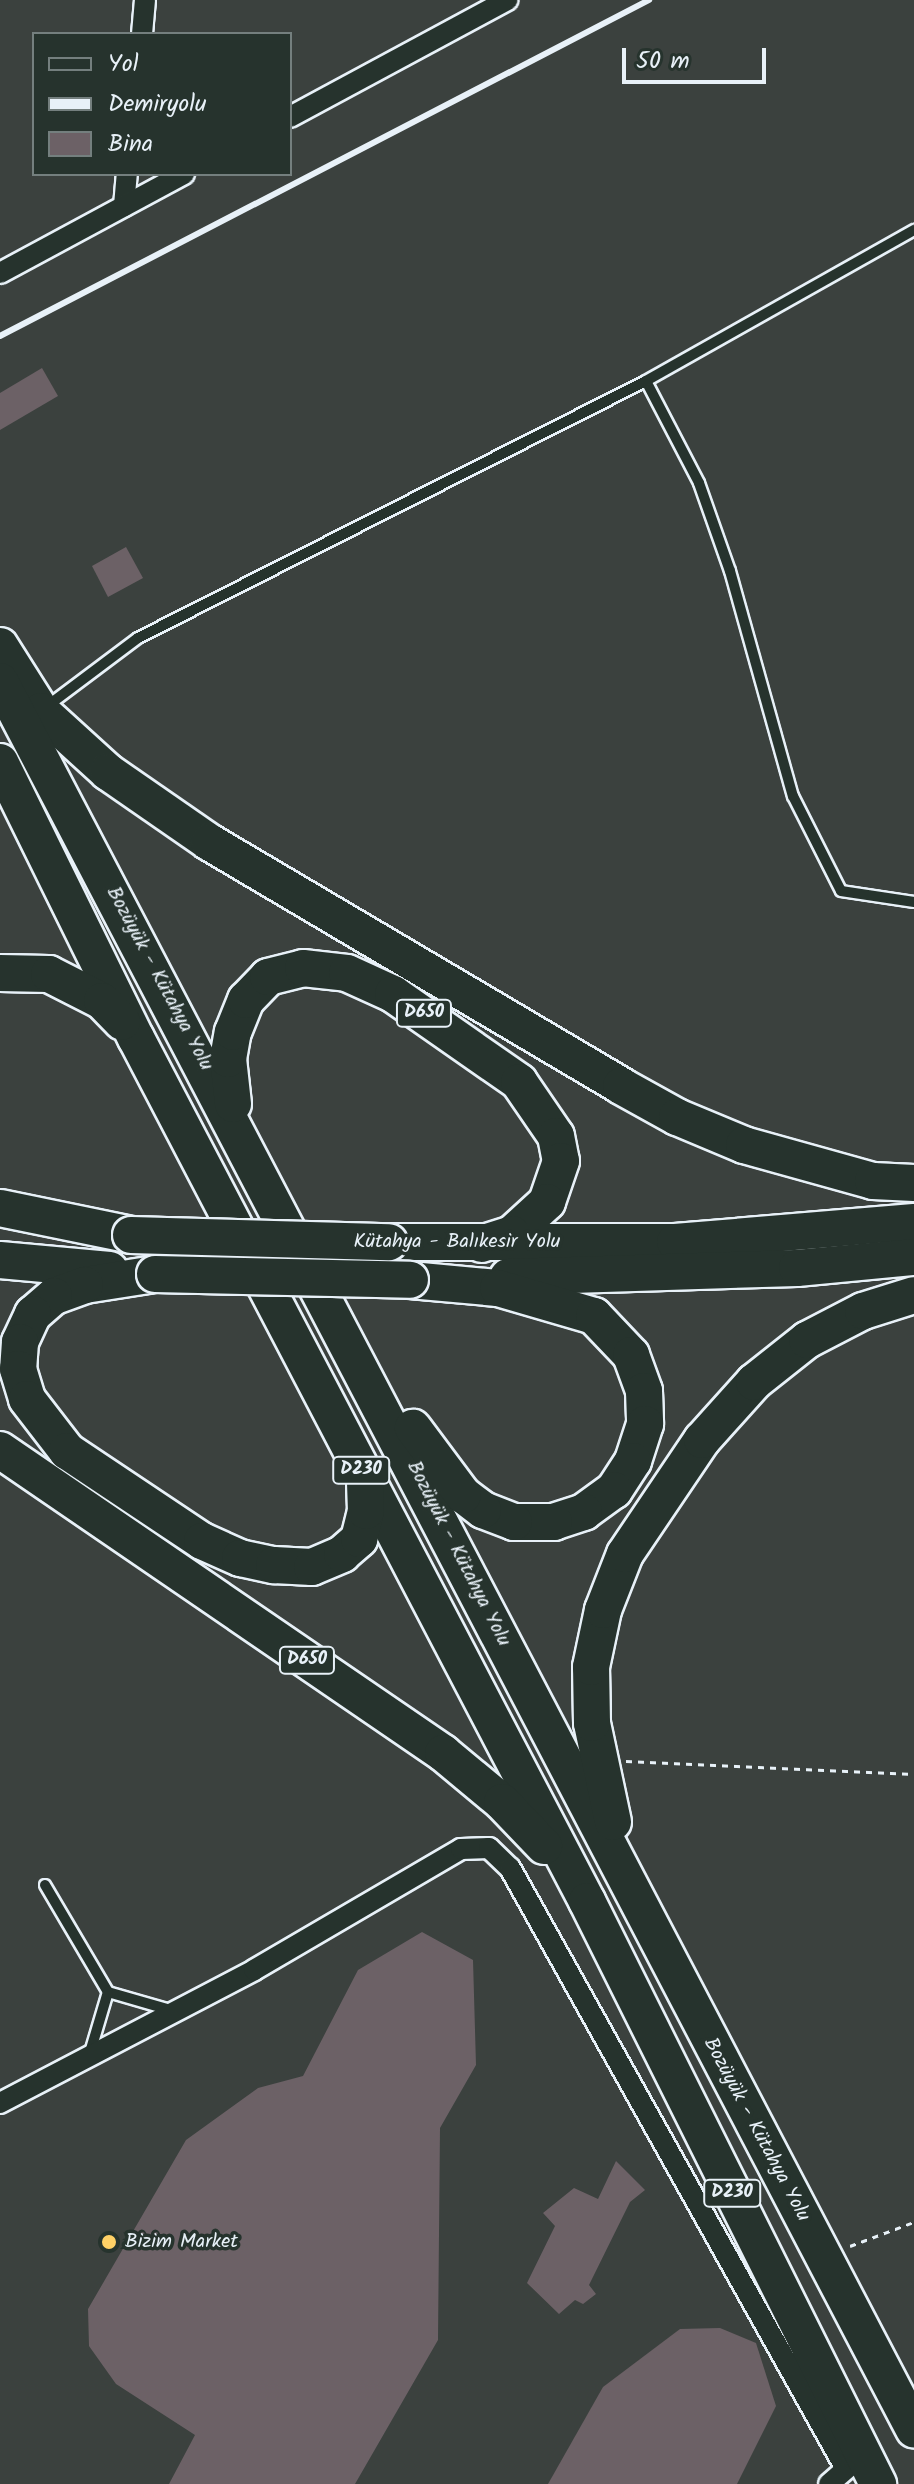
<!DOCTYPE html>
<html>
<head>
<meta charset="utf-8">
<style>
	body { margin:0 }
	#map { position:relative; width:914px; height:2484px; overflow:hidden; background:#3b413e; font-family:Kalam,sans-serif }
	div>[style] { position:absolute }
	.building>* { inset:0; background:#6c6166 }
	.path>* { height:3px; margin-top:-1.5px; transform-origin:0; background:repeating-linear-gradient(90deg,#e8f1f8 0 6px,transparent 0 12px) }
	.roads { filter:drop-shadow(2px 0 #e8f1f8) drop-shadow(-2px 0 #e8f1f8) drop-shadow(0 2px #e8f1f8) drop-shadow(0 -2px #e8f1f8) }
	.lane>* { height:10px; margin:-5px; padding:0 5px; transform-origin:5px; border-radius:5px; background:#26332d }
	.street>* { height:20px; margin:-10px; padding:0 10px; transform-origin:10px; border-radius:10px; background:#26332d }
	.highway>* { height:36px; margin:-18px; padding:0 18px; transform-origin:18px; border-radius:18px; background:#26332d }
	.rail>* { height:6px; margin:-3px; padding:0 3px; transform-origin:3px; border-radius:3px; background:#e8f1f8 }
	.bridges { filter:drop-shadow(2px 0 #e8f1f8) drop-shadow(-2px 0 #e8f1f8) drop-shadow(0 2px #e8f1f8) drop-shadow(0 -2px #e8f1f8) }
	.highway-bridge>* { height:36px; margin:-18px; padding:0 18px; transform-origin:18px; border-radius:18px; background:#26332d }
	.dots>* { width:22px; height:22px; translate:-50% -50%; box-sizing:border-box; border:4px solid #26332d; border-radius:50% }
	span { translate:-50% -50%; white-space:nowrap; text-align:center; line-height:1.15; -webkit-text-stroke:7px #26332d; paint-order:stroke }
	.shield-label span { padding:2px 6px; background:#26332d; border:2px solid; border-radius:6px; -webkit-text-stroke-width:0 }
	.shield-label { font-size:18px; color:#e8f1f8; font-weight:700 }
	.street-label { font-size:20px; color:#e8f1f8 }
	.poi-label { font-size:20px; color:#e8f1f8 }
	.left { translate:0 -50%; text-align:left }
	.legend { position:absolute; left:32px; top:32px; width:260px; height:144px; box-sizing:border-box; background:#26332d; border:2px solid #747f7e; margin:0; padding:10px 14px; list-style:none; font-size:24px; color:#e8f1f8 }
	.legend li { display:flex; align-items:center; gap:16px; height:40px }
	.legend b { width:40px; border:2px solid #747f7e }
	.scale { position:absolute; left:622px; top:48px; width:144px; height:36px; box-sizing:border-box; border:4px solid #e8f1f8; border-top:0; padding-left:10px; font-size:24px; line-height:28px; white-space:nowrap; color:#e8f1f8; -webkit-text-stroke:6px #26332d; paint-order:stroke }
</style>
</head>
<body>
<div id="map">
	<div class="building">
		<i style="clip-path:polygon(42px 368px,58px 396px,0 430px,0 393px)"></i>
		<i style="clip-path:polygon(126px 547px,143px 578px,108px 597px,92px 566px)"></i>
		<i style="clip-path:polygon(422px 1932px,473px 1960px,476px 2065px,440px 2128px,438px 2340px,355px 2484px,169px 2484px,195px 2435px,116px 2384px,89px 2346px,88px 2309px,186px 2140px,258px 2088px,303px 2076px,358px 1970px)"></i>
		<i style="clip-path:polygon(616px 2161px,645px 2190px,630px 2202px,589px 2285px,596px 2294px,583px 2304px,575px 2300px,559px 2314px,527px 2283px,555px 2226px,543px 2213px,574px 2188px,598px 2199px)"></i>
		<i style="clip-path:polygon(720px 2328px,756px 2343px,776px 2406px,737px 2484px,548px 2484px,603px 2387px,680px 2329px)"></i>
	</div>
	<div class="path">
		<i style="left:626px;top:1761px;width:288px;rotate:2.6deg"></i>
		<i style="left:850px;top:2246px;width:68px;rotate:-20.6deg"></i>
	</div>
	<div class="roads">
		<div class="lane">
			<i style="left:646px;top:381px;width:115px;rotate:62.5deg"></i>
			<i style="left:699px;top:483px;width:93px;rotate:70.6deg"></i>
			<i style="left:730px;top:571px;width:234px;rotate:74.4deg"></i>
			<i style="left:793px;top:796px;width:106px;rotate:63.2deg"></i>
			<i style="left:841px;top:891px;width:74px;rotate:8.6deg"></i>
			<i style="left:46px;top:707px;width:115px;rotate:-36.9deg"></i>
			<i style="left:138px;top:638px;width:569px;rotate:-26.84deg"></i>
			<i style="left:646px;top:381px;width:308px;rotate:-29.4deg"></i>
			<i style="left:45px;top:1885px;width:124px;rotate:59.5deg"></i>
			<i style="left:108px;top:1992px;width:69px;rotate:16.1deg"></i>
			<i style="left:89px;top:2056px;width:67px;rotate:-73.5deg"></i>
		</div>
		<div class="street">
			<i style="left:142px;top:34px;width:34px;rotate:-85deg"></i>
			<i style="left:290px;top:117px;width:247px;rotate:-28.3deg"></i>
			<i style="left:124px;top:206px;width:32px;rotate:-85deg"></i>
			<i style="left:0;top:273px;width:209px;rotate:-28.3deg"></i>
			<i style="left:0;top:2103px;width:287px;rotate:-27.6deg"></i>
			<i style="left:254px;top:1970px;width:240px;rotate:-30.3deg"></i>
			<i style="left:461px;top:1849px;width:28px;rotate:-2deg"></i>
			<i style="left:489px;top:1848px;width:29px;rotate:44deg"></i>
			<i style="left:510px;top:1868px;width:686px;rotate:60.78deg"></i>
			<i style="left:829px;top:2484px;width:37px;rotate:-41deg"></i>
		</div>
		<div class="highway">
			<i style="left:0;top:646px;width:77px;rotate:57.8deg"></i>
			<i style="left:41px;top:711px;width:91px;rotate:42.3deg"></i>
			<i style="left:108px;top:772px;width:123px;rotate:34.7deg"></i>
			<i style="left:209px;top:842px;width:479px;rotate:30.6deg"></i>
			<i style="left:621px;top:1086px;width:64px;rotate:29deg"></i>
			<i style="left:677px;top:1117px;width:73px;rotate:22.7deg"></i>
			<i style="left:744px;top:1145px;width:134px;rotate:15.6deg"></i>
			<i style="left:873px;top:1181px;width:41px;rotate:2.8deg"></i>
			<i style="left:0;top:681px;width:1973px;rotate:62.4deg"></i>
			<i style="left:0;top:762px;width:308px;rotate:63.8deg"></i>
			<i style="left:136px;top:1038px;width:974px;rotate:62.41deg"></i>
			<i style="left:587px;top:1901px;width:652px;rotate:63.47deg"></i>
			<i style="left:0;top:973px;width:49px;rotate:1.2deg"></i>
			<i style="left:49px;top:974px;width:59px;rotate:27deg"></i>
			<i style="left:102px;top:1001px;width:29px;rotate:46deg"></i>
			<i style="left:233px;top:1104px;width:45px;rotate:-96.3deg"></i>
			<i style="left:228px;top:1059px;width:27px;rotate:-80deg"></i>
			<i style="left:233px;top:1032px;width:35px;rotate:-68deg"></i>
			<i style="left:246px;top:1000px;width:32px;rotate:-46deg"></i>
			<i style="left:268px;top:977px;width:36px;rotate:-14deg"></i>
			<i style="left:303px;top:968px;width:44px;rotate:6.5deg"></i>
			<i style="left:347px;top:973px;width:51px;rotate:24.5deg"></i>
			<i style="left:393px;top:994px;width:154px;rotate:34.9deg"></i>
			<i style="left:519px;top:1082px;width:65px;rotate:55.6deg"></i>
			<i style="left:556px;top:1136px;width:25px;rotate:79deg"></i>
			<i style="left:561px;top:1161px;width:43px;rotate:108.9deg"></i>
			<i style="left:547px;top:1202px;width:47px;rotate:137.6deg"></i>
			<i style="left:512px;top:1234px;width:32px;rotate:162deg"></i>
			<i style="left:0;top:1208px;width:134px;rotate:11.6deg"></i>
			<i style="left:389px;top:1242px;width:286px"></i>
			<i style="left:675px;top:1242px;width:240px;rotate:-4.8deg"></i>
			<i style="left:0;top:1260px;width:110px;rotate:5.2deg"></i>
			<i style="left:155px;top:1274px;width:71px;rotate:171.1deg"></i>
			<i style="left:85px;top:1285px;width:33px;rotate:160deg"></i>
			<i style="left:54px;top:1296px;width:28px;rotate:139deg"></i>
			<i style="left:33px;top:1314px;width:31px;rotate:115deg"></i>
			<i style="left:20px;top:1342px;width:27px;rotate:94deg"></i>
			<i style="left:18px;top:1369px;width:31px;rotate:73deg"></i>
			<i style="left:27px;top:1399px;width:66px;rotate:52.4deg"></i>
			<i style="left:67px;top:1451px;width:162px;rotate:33.7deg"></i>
			<i style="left:202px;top:1541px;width:42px;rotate:24.1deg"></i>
			<i style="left:240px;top:1558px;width:35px;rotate:12deg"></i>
			<i style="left:274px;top:1565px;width:38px;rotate:3deg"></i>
			<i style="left:312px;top:1567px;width:33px;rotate:-23deg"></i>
			<i style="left:342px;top:1554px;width:23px;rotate:-41deg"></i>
			<i style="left:359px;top:1539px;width:29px;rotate:-76deg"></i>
			<i style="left:366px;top:1511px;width:30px;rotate:-92deg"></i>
			<i style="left:508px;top:1277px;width:289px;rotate:-1.8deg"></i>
			<i style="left:797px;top:1268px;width:118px;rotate:-5.4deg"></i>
			<i style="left:410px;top:1280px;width:88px;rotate:5.2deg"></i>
			<i style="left:498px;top:1288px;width:100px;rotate:16.3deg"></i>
			<i style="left:594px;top:1316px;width:54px;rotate:46.5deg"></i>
			<i style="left:631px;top:1355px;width:38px;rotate:70deg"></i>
			<i style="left:644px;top:1391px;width:33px;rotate:88deg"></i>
			<i style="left:645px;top:1424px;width:39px;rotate:108deg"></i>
			<i style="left:633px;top:1461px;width:35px;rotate:123deg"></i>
			<i style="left:614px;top:1490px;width:37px;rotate:144deg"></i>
			<i style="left:584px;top:1512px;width:32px;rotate:162deg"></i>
			<i style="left:554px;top:1522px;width:40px;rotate:180deg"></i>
			<i style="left:514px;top:1522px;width:33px;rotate:-159deg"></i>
			<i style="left:483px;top:1510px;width:25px;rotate:-143deg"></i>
			<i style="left:463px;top:1495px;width:84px;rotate:-126.7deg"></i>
			<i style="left:0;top:1450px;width:537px;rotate:34.37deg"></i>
			<i style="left:443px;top:1753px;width:77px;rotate:39.7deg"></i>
			<i style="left:502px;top:1802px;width:61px;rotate:46.3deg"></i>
			<i style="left:613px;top:1822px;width:101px;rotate:-102deg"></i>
			<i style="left:592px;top:1723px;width:56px;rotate:-91deg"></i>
			<i style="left:591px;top:1667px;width:58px;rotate:-78.1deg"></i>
			<i style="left:603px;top:1610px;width:60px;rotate:-68.6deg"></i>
			<i style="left:625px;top:1554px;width:138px;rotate:-56deg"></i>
			<i style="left:702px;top:1440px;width:78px;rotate:-48.1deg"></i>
			<i style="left:754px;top:1382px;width:68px;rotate:-38.4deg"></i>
			<i style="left:807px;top:1340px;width:63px;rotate:-27.4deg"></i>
			<i style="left:863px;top:1311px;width:53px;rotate:-17.4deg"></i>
		</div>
	</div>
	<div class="rail">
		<i style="left:0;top:336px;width:731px;rotate:-27.37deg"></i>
	</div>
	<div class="bridges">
		<div class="highway-bridge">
			<i style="left:131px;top:1235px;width:258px;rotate:1.6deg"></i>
			<i style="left:155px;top:1274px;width:255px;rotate:1.3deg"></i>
		</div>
	</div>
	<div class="dots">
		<i style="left:109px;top:2242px;background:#ffd166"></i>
	</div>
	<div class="shield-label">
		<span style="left:424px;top:1013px">D650</span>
		<span style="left:361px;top:1470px">D230</span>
		<span style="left:307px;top:1660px">D650</span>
		<span style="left:732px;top:2193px">D230</span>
	</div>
	<div class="street-label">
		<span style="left:159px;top:979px;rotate:62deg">Bozüyük - Kütahya Yolu</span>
		<span style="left:457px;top:1242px">Kütahya - Balıkesir Yolu</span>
		<span style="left:458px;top:1554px;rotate:63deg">Bozüyük - Kütahya Yolu</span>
		<span style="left:756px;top:2130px;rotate:62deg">Bozüyük - Kütahya Yolu</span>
	</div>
	<div class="poi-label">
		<span class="left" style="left:125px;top:2242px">Bizim Market</span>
	</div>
	<ul class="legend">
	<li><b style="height:10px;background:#26332d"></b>Yol</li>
	<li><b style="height:10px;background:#e8f1f8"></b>Demiryolu</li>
	<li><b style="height:22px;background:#6c6166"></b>Bina</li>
	</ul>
	<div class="scale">50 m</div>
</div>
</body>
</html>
